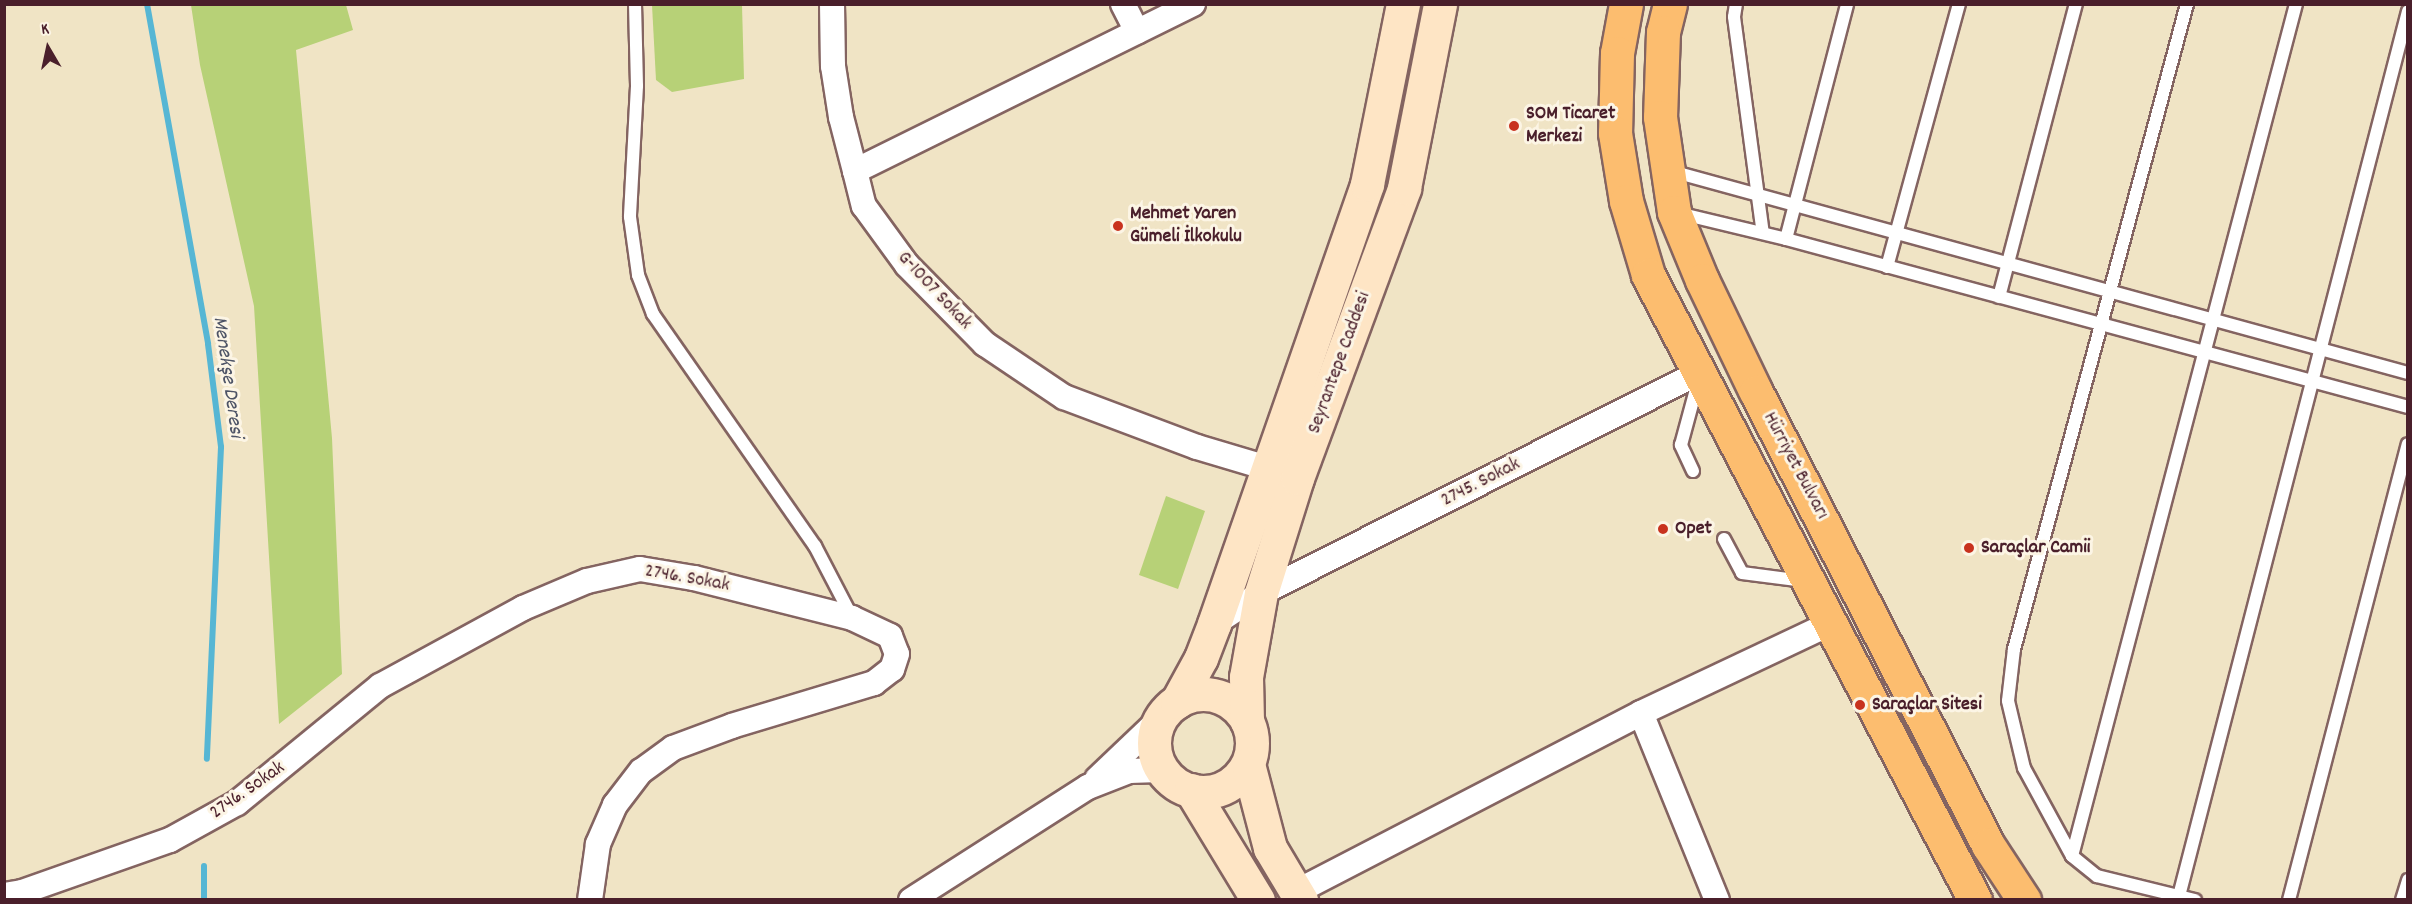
<!DOCTYPE html>
<html>
<head>
<meta charset="utf-8">
<style>
	body { margin:0 }
	#map { position:relative; width:2412px; height:904px; overflow:hidden; background:#f0e4c5; font-family:Dekko,sans-serif }
	div>[style] { position:absolute }
	.green>* { inset:0; background:#b7d177 }
	.stream>* { height:6px; margin:-3px; padding:0 3px; transform-origin:3px; border-radius:3px; background:#56b6d4 }
	.roads { filter:drop-shadow(2px 0 #846461) drop-shadow(-2px 0 #846461) drop-shadow(0 2px #846461) drop-shadow(0 -2px #846461) }
	.lane>* { height:12px; margin:-6px; padding:0 6px; transform-origin:6px; border-radius:6px; background:#fff }
	.street>* { height:24px; margin:-12px; padding:0 12px; transform-origin:12px; border-radius:12px; background:#fff }
	.secondary>* { height:33px; margin:-16.5px; padding:0 16.5px; transform-origin:16.5px; border-radius:16.5px; background:#fee5c5 }
	.secondary>.ring { margin:-16.5px; padding:0; box-sizing:content-box; background:none; border:33px solid #fee5c5; border-radius:50% }
	.primary>* { height:33px; margin:-16.5px; padding:0 16.5px; transform-origin:16.5px; border-radius:16.5px; background:#fcbd6f }
	.dots>* { width:16px; height:16px; translate:-50% -50%; box-sizing:border-box; border:3px solid #fcf5e5; border-radius:50% }
	span { translate:-50% -50%; white-space:nowrap; text-align:center; line-height:1.15; -webkit-text-stroke:6px #fcf5e5; paint-order:stroke }
	.poi-label { font-size:20px; color:#4a1f2b; font-weight:700 }
	.left { translate:0 -50%; text-align:left }
	.street-label { font-size:20px; color:#4a1f2b }
	.water-label { font-size:21px; color:#4e5466; font-style:italic }
	.frame { position:absolute; inset:0; border:6px solid #4a1f2b; pointer-events:none }
	.north { position:absolute; left:18px; top:18px; width:60px; height:60px; -webkit-text-stroke:4px #fcf5e5; paint-order:stroke; rotate:351deg; font-size:16px; font-weight:700; line-height:24px; text-align:center; color:#4a1f2b }
	.north::after { content:''; display:block; margin:auto; width:21px; height:27px; background:#4a1f2b; clip-path:polygon(50% 0,100% 100%,50% 72%,0 100%) }
</style>
</head>
<body>
<div id="map">
	<div class="green">
		<i style="clip-path:polygon(191px 5px,346px 5px,353px 30px,296px 50px,332px 438px,342px 674px,279px 724px,254px 306px,200px 65px)"></i>
		<i style="clip-path:polygon(652px 5px,742px 5px,744px 79px,672px 92px,656px 80px)"></i>
		<i style="clip-path:polygon(1166px 496px,1205px 511px,1178px 589px,1139px 575px)"></i>
	</div>
	<div class="stream">
		<i style="left:147px;top:4px;width:345px;rotate:79.8deg"></i>
		<i style="left:208px;top:344px;width:104px;rotate:82.8deg"></i>
		<i style="left:221px;top:447px;width:312px;rotate:92.6deg"></i>
		<i style="left:204px;top:900px;width:34px;rotate:-90deg"></i>
	</div>
	<div class="roads">
		<div class="lane">
			<i style="left:635px;top:4px;width:82px;rotate:88.6deg"></i>
			<i style="left:637px;top:86px;width:131px;rotate:93.1deg"></i>
			<i style="left:630px;top:217px;width:59px;rotate:82.1deg"></i>
			<i style="left:638px;top:275px;width:42px;rotate:69deg"></i>
			<i style="left:653px;top:314px;width:283px;rotate:55.1deg"></i>
			<i style="left:815px;top:546px;width:80px;rotate:62.5deg"></i>
			<i style="left:1736px;top:4px;width:13px;rotate:99deg"></i>
			<i style="left:1734px;top:17px;width:218px;rotate:82.4deg"></i>
			<i style="left:2187px;top:4px;width:668px;rotate:105.01deg"></i>
			<i style="left:2014px;top:649px;width:52px;rotate:96.6deg"></i>
			<i style="left:2008px;top:701px;width:69px;rotate:76.6deg"></i>
			<i style="left:2024px;top:768px;width:100px;rotate:61.4deg"></i>
			<i style="left:2072px;top:856px;width:32px;rotate:39deg"></i>
			<i style="left:2097px;top:876px;width:101px;rotate:13.8deg"></i>
			<i style="left:1671px;top:171px;width:764px;rotate:15.33deg"></i>
			<i style="left:1678px;top:213px;width:111px;rotate:13.5deg"></i>
			<i style="left:1786px;top:239px;width:644px;rotate:15.11deg"></i>
			<i style="left:1786px;top:239px;width:243px;rotate:-75.4deg"></i>
			<i style="left:1887px;top:267px;width:273px;rotate:-74.7deg"></i>
			<i style="left:1999px;top:297px;width:303px;rotate:-75.3deg"></i>
			<i style="left:1693px;top:471px;width:29px;rotate:-115deg"></i>
			<i style="left:1681px;top:445px;width:65px;rotate:-74.9deg"></i>
			<i style="left:1724px;top:539px;width:38px;rotate:62deg"></i>
			<i style="left:1742px;top:573px;width:63px;rotate:7.4deg"></i>
			<i style="left:2072px;top:856px;width:881px;rotate:-75.27deg"></i>
			<i style="left:2179px;top:896px;width:914px;rotate:-75.49deg"></i>
			<i style="left:2289px;top:900px;width:471px;rotate:-75.4deg"></i>
			<i style="left:2402px;top:900px;width:21px;rotate:-73deg"></i>
		</div>
		<div class="street">
			<i style="left:832px;top:4px;width:62px;rotate:89.1deg"></i>
			<i style="left:833px;top:66px;width:52px;rotate:81.1deg"></i>
			<i style="left:841px;top:117px;width:56px;rotate:75.5deg"></i>
			<i style="left:1123px;top:4px;width:31px;rotate:63deg"></i>
			<i style="left:1193px;top:4px;width:377px;rotate:153.7deg"></i>
			<i style="left:855px;top:171px;width:36px;rotate:76deg"></i>
			<i style="left:864px;top:206px;width:73px;rotate:53.9deg"></i>
			<i style="left:907px;top:265px;width:111px;rotate:45.4deg"></i>
			<i style="left:985px;top:344px;width:95px;rotate:33.9deg"></i>
			<i style="left:1064px;top:397px;width:142px;rotate:20.6deg"></i>
			<i style="left:1197px;top:447px;width:91px;rotate:16.6deg"></i>
			<i style="left:1214px;top:624px;width:56px;rotate:-33.4deg"></i>
			<i style="left:1261px;top:593px;width:491px;rotate:-26.7deg"></i>
			<i style="left:1641px;top:713px;width:208px;rotate:-25.3deg"></i>
			<i style="left:1097px;top:779px;width:88px;rotate:-43.6deg"></i>
			<i style="left:1296px;top:892px;width:389px;rotate:-27.4deg"></i>
			<i style="left:1641px;top:713px;width:202px;rotate:67.9deg"></i>
			<i style="left:4px;top:895px;width:18px;rotate:-9deg"></i>
			<i style="left:22px;top:892px;width:157px;rotate:-19.4deg"></i>
			<i style="left:170px;top:840px;width:77px;rotate:-28.9deg"></i>
			<i style="left:237px;top:803px;width:185px;rotate:-39.3deg"></i>
			<i style="left:380px;top:686px;width:163px;rotate:-28.6deg"></i>
			<i style="left:523px;top:608px;width:69px;rotate:-22.9deg"></i>
			<i style="left:587px;top:581px;width:54px;rotate:-12.8deg"></i>
			<i style="left:640px;top:569px;width:55px;rotate:9.5deg"></i>
			<i style="left:694px;top:578px;width:163px;rotate:14.2deg"></i>
			<i style="left:852px;top:618px;width:42px;rotate:25.3deg"></i>
			<i style="left:890px;top:636px;width:19px;rotate:69deg"></i>
			<i style="left:897px;top:654px;width:16px;rotate:108deg"></i>
			<i style="left:892px;top:669px;width:23px;rotate:142deg"></i>
			<i style="left:874px;top:683px;width:148px;rotate:163.2deg"></i>
			<i style="left:732px;top:726px;width:63px;rotate:159.6deg"></i>
			<i style="left:673px;top:748px;width:39px;rotate:144deg"></i>
			<i style="left:641px;top:771px;width:43px;rotate:127.4deg"></i>
			<i style="left:615px;top:805px;width:43px;rotate:113.6deg"></i>
			<i style="left:598px;top:844px;width:57px;rotate:98.1deg"></i>
			<i style="left:911px;top:900px;width:210px;rotate:-32.6deg"></i>
			<i style="left:1088px;top:787px;width:44px;rotate:-21.3deg"></i>
			<i style="left:1129px;top:771px;width:23px;rotate:-2deg"></i>
			<i style="left:1152px;top:770px;width:15px;rotate:16deg"></i>
		</div>
		<div class="secondary">
			<i class="ring" style="left:1154px;top:694px;width:65px;height:65px"></i>
			<i style="left:1177px;top:702px;width:50px;rotate:-61.4deg"></i>
			<i style="left:1201px;top:658px;width:36px;rotate:-69deg"></i>
			<i style="left:1214px;top:624px;width:466px;rotate:-70.8deg"></i>
			<i style="left:1367px;top:184px;width:184px;rotate:-78.7deg"></i>
			<i style="left:1247px;top:721px;width:44px;rotate:-91.3deg"></i>
			<i style="left:1246px;top:677px;width:85px;rotate:-79.9deg"></i>
			<i style="left:1261px;top:593px;width:121px;rotate:-72.6deg"></i>
			<i style="left:1297px;top:478px;width:309px;rotate:-69.7deg"></i>
			<i style="left:1404px;top:188px;width:187px;rotate:-78.9deg"></i>
			<i style="left:1248px;top:764px;width:87px;rotate:75.3deg"></i>
			<i style="left:1270px;top:848px;width:61px;rotate:59.2deg"></i>
			<i style="left:1191px;top:790px;width:129px;rotate:58.7deg"></i>
		</div>
		<div class="primary">
			<i style="left:1626px;top:4px;width:50px;rotate:100.4deg"></i>
			<i style="left:1617px;top:53px;width:80px;rotate:91.4deg"></i>
			<i style="left:1615px;top:133px;width:69px;rotate:80.8deg"></i>
			<i style="left:1626px;top:201px;width:77px;rotate:73.4deg"></i>
			<i style="left:1648px;top:275px;width:705px;rotate:62.38deg"></i>
			<i style="left:1670px;top:4px;width:29px;rotate:104deg"></i>
			<i style="left:1663px;top:32px;width:85px;rotate:92deg"></i>
			<i style="left:1660px;top:117px;width:96px;rotate:81.6deg"></i>
			<i style="left:1674px;top:212px;width:74px;rotate:67.6deg"></i>
			<i style="left:1702px;top:280px;width:124px;rotate:64.3deg"></i>
			<i style="left:1756px;top:392px;width:509px;rotate:62.88deg"></i>
			<i style="left:1988px;top:845px;width:66px;rotate:56.8deg"></i>
		</div>
	</div>
	<div class="dots">
		<i style="left:1514px;top:126px;background:#c8321e"></i>
		<i style="left:1118px;top:226px;background:#c8321e"></i>
		<i style="left:1663px;top:529px;background:#c8321e"></i>
		<i style="left:1969px;top:548px;background:#c8321e"></i>
		<i style="left:1860px;top:705px;background:#c8321e"></i>
	</div>
	<div class="poi-label">
		<span class="left" style="left:1526px;top:126px">SOM Ticaret<br>Merkezi</span>
		<span class="left" style="left:1130px;top:226px">Mehmet Yaren<br>Gümeli İlkokulu</span>
		<span class="left" style="left:1675px;top:529px">Opet</span>
		<span class="left" style="left:1981px;top:548px">Saraçlar Camii</span>
		<span class="left" style="left:1872px;top:705px">Saraçlar Sitesi</span>
	</div>
	<div class="street-label">
		<span style="left:934px;top:291px;rotate:47deg">G-1007 Sokak</span>
		<span style="left:1340px;top:363px;rotate:-70deg">Seyrantepe Caddesi</span>
		<span style="left:1795px;top:466px;rotate:62deg">Hürriyet Bulvarı</span>
		<span style="left:1481px;top:483px;rotate:-27deg">2745. Sokak</span>
		<span style="left:687px;top:579px;rotate:10deg">2746. Sokak</span>
		<span style="left:248px;top:791px;rotate:-35deg">2746. Sokak</span>
	</div>
	<div class="water-label">
		<span style="left:227px;top:377px;rotate:82deg">Menekşe Deresi</span>
	</div>
	<div class="frame"></div>
	<div class="north">K</div>
</div>
</body>
</html>
